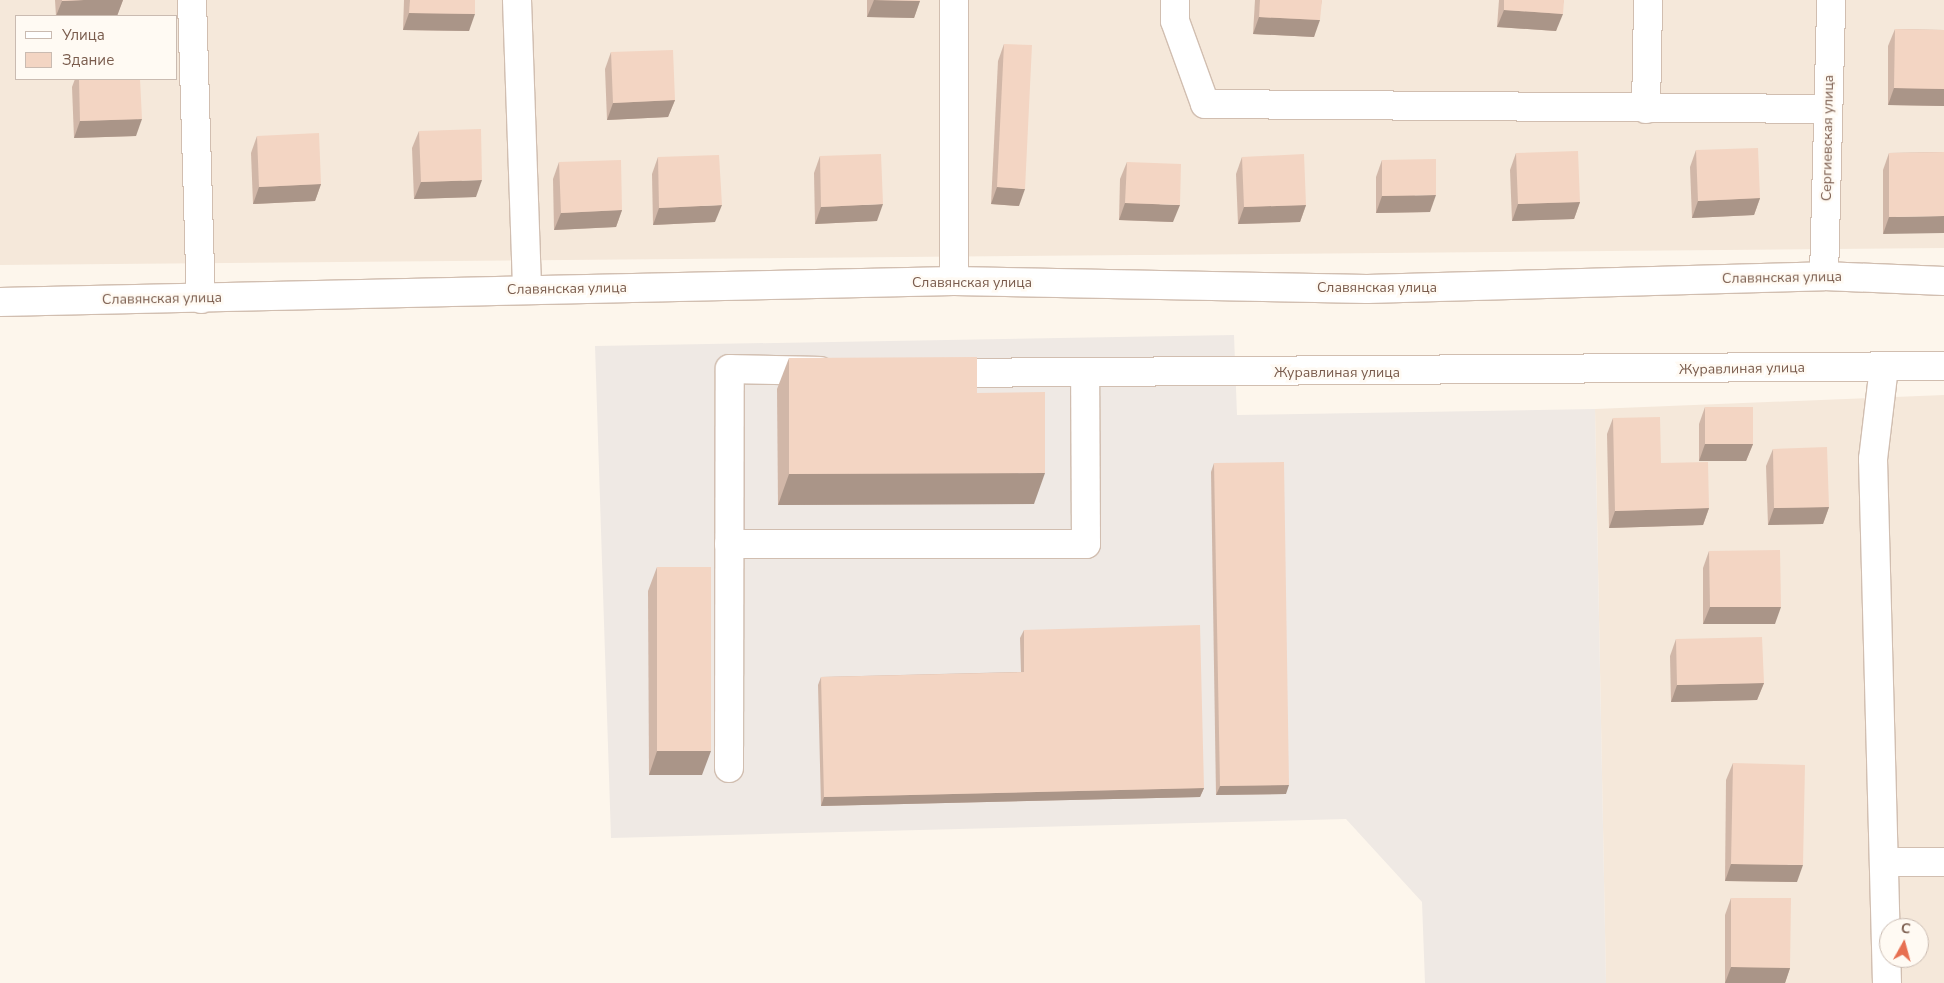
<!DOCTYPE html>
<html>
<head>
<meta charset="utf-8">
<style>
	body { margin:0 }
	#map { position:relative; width:1944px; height:983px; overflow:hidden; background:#fdf6ec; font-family:"Nunito Sans",sans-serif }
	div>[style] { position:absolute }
	.residential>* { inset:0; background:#f5e8da }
	.industrial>* { inset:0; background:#efe9e4 }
	.roads { filter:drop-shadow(1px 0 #d1beb0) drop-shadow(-1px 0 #d1beb0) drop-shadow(0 1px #d1beb0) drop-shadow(0 -1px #d1beb0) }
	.minor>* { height:28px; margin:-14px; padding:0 14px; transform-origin:14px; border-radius:14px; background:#fff }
	.wall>* { inset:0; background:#d1b7a8 }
	.shaded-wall>* { inset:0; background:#aa9588 }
	.building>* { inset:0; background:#f3d5c3 }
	span { translate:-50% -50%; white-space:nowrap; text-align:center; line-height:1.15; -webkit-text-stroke:5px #fffaf3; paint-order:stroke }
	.street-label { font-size:14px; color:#7a5c4d }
	.legend { position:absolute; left:15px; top:15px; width:162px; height:65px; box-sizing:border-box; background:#fffaf3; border:1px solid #cabbb1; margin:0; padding:6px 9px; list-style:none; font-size:15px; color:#7a5c4d }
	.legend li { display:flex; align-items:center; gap:10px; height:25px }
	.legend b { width:25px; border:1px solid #cabbb1 }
	.north { position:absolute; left:1879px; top:918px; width:50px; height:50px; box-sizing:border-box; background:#fffaf3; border:1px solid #cabbb1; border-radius:50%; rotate:7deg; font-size:14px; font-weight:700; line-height:20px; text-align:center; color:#7a5c4d }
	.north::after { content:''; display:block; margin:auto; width:18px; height:22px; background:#e76f51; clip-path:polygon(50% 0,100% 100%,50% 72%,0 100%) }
</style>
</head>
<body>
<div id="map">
	<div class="residential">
		<i style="clip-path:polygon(evenodd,0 0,1944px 0,1944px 248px,0 265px,0 0,16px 16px,176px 16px,176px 79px,16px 79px,16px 16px)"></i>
		<i style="clip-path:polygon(evenodd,1944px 395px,1944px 983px,1606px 983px,1595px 409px,1944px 395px,1889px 928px,1919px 928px,1919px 958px,1889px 958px,1889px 928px)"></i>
	</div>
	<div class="industrial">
		<i style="clip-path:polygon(1234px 335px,1237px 415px,1595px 409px,1606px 983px,1425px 983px,1422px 902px,1346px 819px,611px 838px,595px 346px)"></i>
	</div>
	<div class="roads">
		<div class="minor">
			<i style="left:192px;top:0;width:299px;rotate:88.3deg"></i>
			<i style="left:517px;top:0;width:290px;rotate:88deg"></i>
			<i style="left:954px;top:0;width:281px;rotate:90deg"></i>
			<i style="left:1175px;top:0;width:21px;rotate:90deg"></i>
			<i style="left:1175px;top:21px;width:88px;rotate:70.1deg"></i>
			<i style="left:1205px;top:104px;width:623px;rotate:0.46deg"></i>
			<i style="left:1646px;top:109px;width:109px;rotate:-88.9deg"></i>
			<i style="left:1824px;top:276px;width:276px;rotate:-88.5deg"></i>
			<i style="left:0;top:302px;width:954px;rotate:-1.26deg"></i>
			<i style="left:954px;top:281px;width:413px;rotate:1.1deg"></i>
			<i style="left:1367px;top:289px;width:457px;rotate:-1.6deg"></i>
			<i style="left:1824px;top:276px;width:120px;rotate:2.4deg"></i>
			<i style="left:1884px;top:367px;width:93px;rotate:96.8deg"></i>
			<i style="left:1873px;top:459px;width:524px;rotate:88.47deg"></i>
			<i style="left:941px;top:373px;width:1003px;rotate:-0.4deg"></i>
			<i style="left:729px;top:544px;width:357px"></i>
			<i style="left:1086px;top:544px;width:169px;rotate:-90.3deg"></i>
			<i style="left:729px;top:768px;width:399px;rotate:-89.9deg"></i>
			<i style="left:730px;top:369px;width:90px;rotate:1.3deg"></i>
			<i style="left:1885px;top:862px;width:59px"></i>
		</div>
	</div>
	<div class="wall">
		<i style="clip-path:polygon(55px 0,123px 0,117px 16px,56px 16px)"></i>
		<i style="clip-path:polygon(404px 0,475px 0,469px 31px,403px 30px)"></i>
		<i style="clip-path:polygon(867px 0,920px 0,914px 18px,867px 17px)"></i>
		<i style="clip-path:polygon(1255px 0,1322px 0,1314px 37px,1253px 34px)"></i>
		<i style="clip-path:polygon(1499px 0,1564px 0,1556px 31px,1497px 27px)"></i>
		<i style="clip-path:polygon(1895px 29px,1944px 30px,1944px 106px,1888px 105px,1888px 46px)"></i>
		<i style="clip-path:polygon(1004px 44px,1019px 206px,991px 204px,998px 61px)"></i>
		<i style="clip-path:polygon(611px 52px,675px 100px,668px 117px,607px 120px,605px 69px)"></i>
		<i style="clip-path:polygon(75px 79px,140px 79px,136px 136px,74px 138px,72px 87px)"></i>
		<i style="clip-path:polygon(419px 131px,476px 197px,414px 199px,412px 148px)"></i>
		<i style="clip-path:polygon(257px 136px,321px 184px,315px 201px,253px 204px,251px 153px)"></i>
		<i style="clip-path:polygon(1696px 150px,1760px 198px,1754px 215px,1692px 218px,1690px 167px)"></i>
		<i style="clip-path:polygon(1944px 152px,1883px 234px,1883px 170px,1889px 153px)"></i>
		<i style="clip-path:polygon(1516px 153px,1580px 202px,1574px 219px,1512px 221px,1510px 170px)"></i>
		<i style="clip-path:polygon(820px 156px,877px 221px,815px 224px,814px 173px)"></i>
		<i style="clip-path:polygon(658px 157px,715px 222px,653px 225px,652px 174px)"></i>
		<i style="clip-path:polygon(1242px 157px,1306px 205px,1300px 222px,1238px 224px,1236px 174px)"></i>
		<i style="clip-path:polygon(1382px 160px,1430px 212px,1376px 213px,1376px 177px)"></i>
		<i style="clip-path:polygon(559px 162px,622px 210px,616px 227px,554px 230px,553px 179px)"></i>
		<i style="clip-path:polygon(1127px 162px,1173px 222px,1119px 220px,1120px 179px)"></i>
		<i style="clip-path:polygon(789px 358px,977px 393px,1034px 504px,778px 505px,777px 389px)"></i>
		<i style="clip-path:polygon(1705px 407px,1753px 444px,1746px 461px,1699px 461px,1699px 424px)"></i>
		<i style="clip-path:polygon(1613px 418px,1709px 508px,1703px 525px,1609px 528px,1607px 434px)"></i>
		<i style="clip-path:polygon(1773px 449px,1829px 507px,1823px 524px,1768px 525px,1766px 466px)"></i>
		<i style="clip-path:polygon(1214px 463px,1286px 794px,1216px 795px,1211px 472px)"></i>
		<i style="clip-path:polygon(1709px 551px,1775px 624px,1703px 624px,1703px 568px)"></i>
		<i style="clip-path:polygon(657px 567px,702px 775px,649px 775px,648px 591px)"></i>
		<i style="clip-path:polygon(1024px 630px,1204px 788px,1200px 797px,821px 806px,818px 685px,821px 677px,1021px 672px,1020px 638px)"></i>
		<i style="clip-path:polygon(1676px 639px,1764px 683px,1757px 700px,1671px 702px,1670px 656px)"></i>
		<i style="clip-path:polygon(1733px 763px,1797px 882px,1725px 881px,1726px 780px)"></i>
		<i style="clip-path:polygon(1731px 898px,1790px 968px,1785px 983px,1725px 983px,1725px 915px)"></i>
	</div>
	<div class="shaded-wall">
		<i style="clip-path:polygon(84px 0,123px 0,117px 16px,56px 16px,62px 1px)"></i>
		<i style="clip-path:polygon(874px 0,920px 1px,914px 18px,867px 17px)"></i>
		<i style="clip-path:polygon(1504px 10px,1563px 14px,1556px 31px,1497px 27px)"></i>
		<i style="clip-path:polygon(409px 13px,475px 14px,469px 31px,403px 30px)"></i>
		<i style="clip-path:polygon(1259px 17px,1320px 20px,1314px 37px,1253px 34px)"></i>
		<i style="clip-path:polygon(1894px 88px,1944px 89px,1944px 106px,1888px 105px)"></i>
		<i style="clip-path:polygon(675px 100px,668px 117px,607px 120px,613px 103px)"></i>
		<i style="clip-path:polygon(142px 119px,136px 136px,74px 138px,80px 121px)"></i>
		<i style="clip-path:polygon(482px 180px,476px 197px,414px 199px,421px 182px)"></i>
		<i style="clip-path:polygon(321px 184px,315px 201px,253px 204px,259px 187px)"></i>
		<i style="clip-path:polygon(997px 187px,1025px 189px,1019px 206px,991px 204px)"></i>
		<i style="clip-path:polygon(1436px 195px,1430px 212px,1376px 213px,1382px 196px)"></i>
		<i style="clip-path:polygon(1760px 198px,1754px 215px,1692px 218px,1698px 201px)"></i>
		<i style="clip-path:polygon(1580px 202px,1574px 219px,1512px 221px,1518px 204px)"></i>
		<i style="clip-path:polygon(1125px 203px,1180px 205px,1173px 222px,1119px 220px)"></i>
		<i style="clip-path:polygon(883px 204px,877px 221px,815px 224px,821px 207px)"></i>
		<i style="clip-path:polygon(722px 205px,715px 222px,653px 225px,659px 208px)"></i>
		<i style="clip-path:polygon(1306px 205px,1300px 222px,1238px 224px,1244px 207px)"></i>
		<i style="clip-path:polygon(622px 210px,616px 227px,554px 230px,561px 213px)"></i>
		<i style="clip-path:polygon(1944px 216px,1944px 233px,1883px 234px,1889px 217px)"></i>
		<i style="clip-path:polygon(1705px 444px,1753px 444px,1746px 461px,1699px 461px)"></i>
		<i style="clip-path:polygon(1045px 473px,1034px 504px,778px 505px,789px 474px)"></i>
		<i style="clip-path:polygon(1829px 507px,1823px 524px,1768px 525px,1774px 508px)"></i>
		<i style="clip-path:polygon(1709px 508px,1703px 525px,1609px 528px,1615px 511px)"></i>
		<i style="clip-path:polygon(1710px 607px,1781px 607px,1775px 624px,1703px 624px)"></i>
		<i style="clip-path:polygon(1764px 683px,1757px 700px,1671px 702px,1677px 685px)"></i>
		<i style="clip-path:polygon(657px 751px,711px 751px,702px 775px,649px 775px)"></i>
		<i style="clip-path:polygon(1289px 785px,1286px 794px,1216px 795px,1220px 786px)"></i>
		<i style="clip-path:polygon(1204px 788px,1200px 797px,821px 806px,824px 797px)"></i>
		<i style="clip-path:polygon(1731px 864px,1803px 865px,1797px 882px,1725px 881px)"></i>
		<i style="clip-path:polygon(1731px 967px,1790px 968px,1785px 983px,1725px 983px)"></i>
	</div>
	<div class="building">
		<i style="clip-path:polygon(62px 0,84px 0,62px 1px)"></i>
		<i style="clip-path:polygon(410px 0,475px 0,475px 14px,409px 13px)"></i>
		<i style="clip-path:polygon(874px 0,920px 0,920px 1px)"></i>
		<i style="clip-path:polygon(1260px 0,1322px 0,1320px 20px,1259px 17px)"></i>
		<i style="clip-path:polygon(1504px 0,1564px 0,1563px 14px,1504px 10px)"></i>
		<i style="clip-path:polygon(1895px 29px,1944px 30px,1944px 89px,1894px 88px)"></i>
		<i style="clip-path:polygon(1004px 44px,1032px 45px,1025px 189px,997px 187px)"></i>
		<i style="clip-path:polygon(673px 50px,675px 100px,613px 103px,611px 52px)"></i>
		<i style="clip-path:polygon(79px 79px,140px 79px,142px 119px,80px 121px)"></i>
		<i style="clip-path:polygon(481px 129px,482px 180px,421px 182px,419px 131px)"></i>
		<i style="clip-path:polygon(319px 133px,321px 184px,259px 187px,257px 136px)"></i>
		<i style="clip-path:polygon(1758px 148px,1760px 198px,1698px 201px,1696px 150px)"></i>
		<i style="clip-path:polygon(1578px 151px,1580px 202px,1518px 204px,1516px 153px)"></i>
		<i style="clip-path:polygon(1944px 152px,1944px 216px,1889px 217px,1889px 153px)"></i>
		<i style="clip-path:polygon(881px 154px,883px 204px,821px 207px,820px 156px)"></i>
		<i style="clip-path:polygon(1304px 154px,1306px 205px,1244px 207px,1242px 157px)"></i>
		<i style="clip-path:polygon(719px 155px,722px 205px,659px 208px,658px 157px)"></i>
		<i style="clip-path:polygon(1436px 159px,1436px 195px,1382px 196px,1382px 160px)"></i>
		<i style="clip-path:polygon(621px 160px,622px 210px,561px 213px,559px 162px)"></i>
		<i style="clip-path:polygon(1127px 162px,1181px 164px,1180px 205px,1125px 203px)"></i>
		<i style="clip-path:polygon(977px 357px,977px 393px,1045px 392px,1045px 473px,789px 474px,789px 358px)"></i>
		<i style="clip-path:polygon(1705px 407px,1753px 407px,1753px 444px,1705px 444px)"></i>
		<i style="clip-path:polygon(1660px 417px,1661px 463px,1708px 462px,1709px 508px,1615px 511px,1613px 418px)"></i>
		<i style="clip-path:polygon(1827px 447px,1829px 507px,1774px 508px,1773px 449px)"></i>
		<i style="clip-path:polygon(1284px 462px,1289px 785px,1220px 786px,1214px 463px)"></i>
		<i style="clip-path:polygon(1780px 550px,1781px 607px,1710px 607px,1709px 551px)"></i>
		<i style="clip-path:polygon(657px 567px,711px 567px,711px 751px,657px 751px)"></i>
		<i style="clip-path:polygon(1200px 625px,1204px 788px,824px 797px,821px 677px,1024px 672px,1024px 630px)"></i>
		<i style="clip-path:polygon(1762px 637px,1764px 683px,1677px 685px,1676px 639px)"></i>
		<i style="clip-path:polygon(1733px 763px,1805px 765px,1803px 865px,1731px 864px)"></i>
		<i style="clip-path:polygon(1731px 898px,1791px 898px,1790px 968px,1731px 967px)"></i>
	</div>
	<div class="street-label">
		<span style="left:1828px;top:138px;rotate:-89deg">Сергиевская улица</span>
		<span style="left:1782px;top:278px;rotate:-1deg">Славянская улица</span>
		<span style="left:972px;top:283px">Славянская улица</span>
		<span style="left:1377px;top:288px">Славянская улица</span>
		<span style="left:567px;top:289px;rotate:-1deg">Славянская улица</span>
		<span style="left:162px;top:299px;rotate:-1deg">Славянская улица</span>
		<span style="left:1742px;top:369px;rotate:-1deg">Журавлиная улица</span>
		<span style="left:1337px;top:373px">Журавлиная улица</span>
	</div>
	<ul class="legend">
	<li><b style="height:6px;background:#fff"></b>Улица</li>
	<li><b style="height:14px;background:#f3d5c3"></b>Здание</li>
	</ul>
	<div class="north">С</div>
</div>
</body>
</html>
